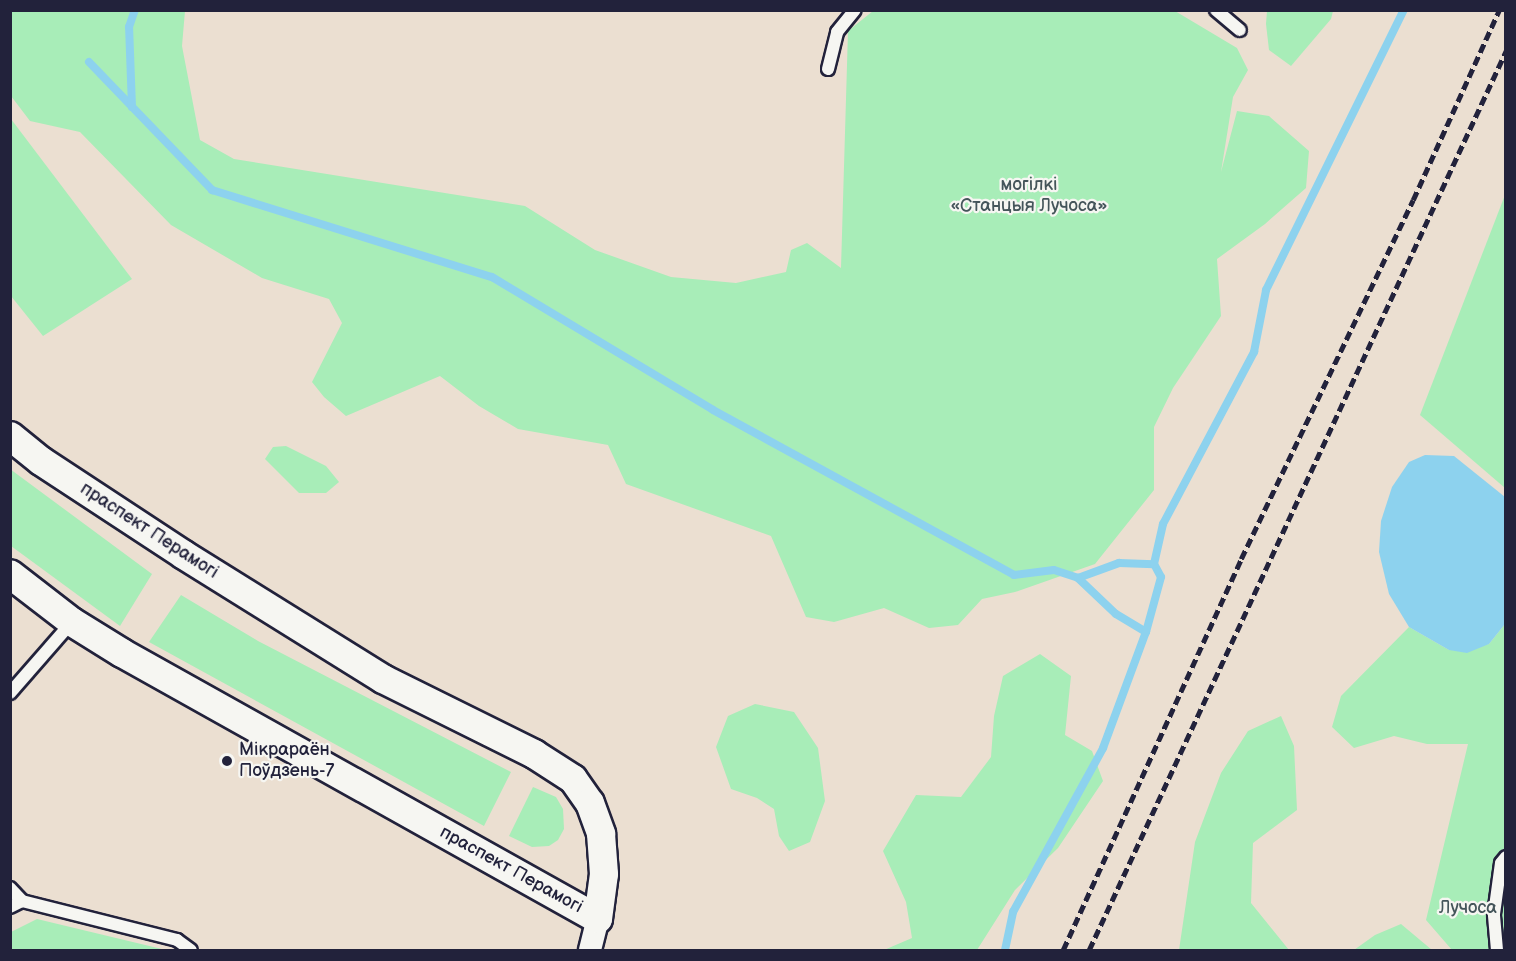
<!DOCTYPE html>
<html>
<head>
<meta charset="utf-8">
<style>
	body { margin:0 }
	#map { position:relative; width:1516px; height:961px; overflow:hidden; background:#ebdfd1; font-family:"Balsamiq Sans",sans-serif }
	div>[style] { position:absolute }
	.green>* { inset:0; background:#a8edb8 }
	.water>* { inset:0; background:#8dd2ee }
	.stream>* { height:8px; margin:-4px; padding:0 4px; transform-origin:4px; border-radius:4px; background:#8dd2ee }
	.roads { filter:drop-shadow(2px 0 #22223b) drop-shadow(-2px 0 #22223b) drop-shadow(0 2px #22223b) drop-shadow(0 -2px #22223b) }
	.service>* { height:12px; margin:-6px; padding:0 6px; transform-origin:6px; border-radius:6px; background:#f6f6f2 }
	.minor>* { height:22px; margin:-11px; padding:0 11px; transform-origin:11px; border-radius:11px; background:#f6f6f2 }
	.tertiary>* { height:28px; margin:-14px; padding:0 14px; transform-origin:14px; border-radius:14px; background:#f6f6f2 }
	.rail>* { height:4.5px; margin-top:-2.25px; transform-origin:0; background:repeating-linear-gradient(90deg,#22223b 0 9px,transparent 0 13.5px) }
	.dots>* { width:16px; height:16px; translate:-50% -50%; box-sizing:border-box; border:3px solid #f6f6f2; border-radius:50% }
	span { translate:-50% -50%; white-space:nowrap; text-align:center; line-height:1.15; -webkit-text-stroke:4.5px #f6f6f2; paint-order:stroke }
	.park-label { font-size:18px; color:#44555a }
	.street-label { font-size:18px; color:#22223b }
	.poi-label { font-size:18px; color:#22223b }
	.left { translate:0 -50%; text-align:left }
	.frame { position:absolute; inset:0; border:12px solid #22223b; pointer-events:none }
</style>
</head>
<body>
<div id="map">
	<div class="green">
		<i style="clip-path:polygon(10px 11px,185px 11px,182px 46px,200px 140px,234px 159px,525px 206px,595px 250px,671px 277px,736px 283px,786px 272px,791px 250px,807px 243px,841px 268px,848px 31px,873px 11px,1175px 11px,1237px 48px,1248px 70px,1233px 97px,1221px 172px,1237px 111px,1269px 116px,1309px 151px,1306px 188px,1265px 224px,1217px 259px,1221px 316px,1173px 388px,1154px 427px,1154px 490px,1095px 564px,1015px 592px,982px 599px,958px 625px,929px 628px,884px 608px,834px 622px,806px 617px,771px 536px,626px 484px,608px 445px,518px 429px,479px 406px,440px 376px,346px 416px,324px 397px,312px 382px,342px 323px,329px 299px,262px 278px,171px 225px,80px 132px,30px 121px,11px 96px)"></i>
		<i style="clip-path:polygon(1267px 11px,1268px 10px,1333px 11px,1331px 19px,1291px 66px,1269px 50px,1266px 24px)"></i>
		<i style="clip-path:polygon(11px 119px,132px 279px,43px 336px,11px 296px)"></i>
		<i style="clip-path:polygon(1505px 195px,1505px 488px,1420px 415px)"></i>
		<i style="clip-path:polygon(286px 446px,326px 466px,339px 482px,326px 493px,299px 493px,265px 459px,273px 447px)"></i>
		<i style="clip-path:polygon(10px 469px,152px 574px,120px 626px,11px 546px)"></i>
		<i style="clip-path:polygon(181px 595px,258px 641px,511px 772px,484px 826px,149px 642px)"></i>
		<i style="clip-path:polygon(1505px 624px,1505px 950px,1452px 950px,1426px 920px,1468px 744px,1427px 744px,1394px 736px,1354px 748px,1332px 727px,1341px 696px,1409px 627px,1449px 650px,1489px 644px)"></i>
		<i style="clip-path:polygon(1040px 654px,1071px 676px,1065px 735px,1092px 751px,1103px 781px,1058px 848px,1015px 890px,977px 950px,884px 950px,912px 938px,906px 902px,883px 851px,916px 795px,961px 797px,991px 757px,994px 716px,1003px 676px)"></i>
		<i style="clip-path:polygon(755px 704px,794px 712px,818px 748px,825px 801px,810px 842px,789px 851px,779px 836px,774px 809px,757px 798px,731px 789px,716px 747px,728px 716px)"></i>
		<i style="clip-path:polygon(1281px 716px,1294px 746px,1297px 810px,1253px 843px,1251px 903px,1289px 950px,1179px 950px,1195px 842px,1221px 773px,1248px 731px)"></i>
		<i style="clip-path:polygon(533px 787px,556px 797px,563px 809px,564px 829px,558px 840px,549px 846px,532px 847px,509px 836px)"></i>
		<i style="clip-path:polygon(37px 919px,166px 950px,11px 950px,11px 932px)"></i>
		<i style="clip-path:polygon(1401px 924px,1432px 950px,1354px 950px,1375px 935px)"></i>
	</div>
	<div class="water">
		<i style="clip-path:polygon(1425px 455px,1454px 456px,1505px 497px,1505px 624px,1489px 644px,1467px 653px,1449px 650px,1409px 627px,1389px 594px,1379px 552px,1381px 521px,1392px 487px,1409px 462px)"></i>
	</div>
	<div class="stream">
		<i style="left:89px;top:62px;width:178px;rotate:46.1deg"></i>
		<i style="left:212px;top:190px;width:293px;rotate:17.3deg"></i>
		<i style="left:492px;top:277px;width:258px;rotate:31deg"></i>
		<i style="left:713px;top:410px;width:343px;rotate:28.7deg"></i>
		<i style="left:1014px;top:575px;width:40px;rotate:-7.1deg"></i>
		<i style="left:1054px;top:570px;width:25px;rotate:18deg"></i>
		<i style="left:1078px;top:578px;width:44px;rotate:-20.1deg"></i>
		<i style="left:1119px;top:563px;width:35px;rotate:2deg"></i>
		<i style="left:132px;top:107px;width:80px;rotate:-92.1deg"></i>
		<i style="left:129px;top:27px;width:18px;rotate:-71deg"></i>
		<i style="left:1078px;top:578px;width:52px;rotate:43.5deg"></i>
		<i style="left:1116px;top:614px;width:35px;rotate:31deg"></i>
		<i style="left:1005px;top:950px;width:39px;rotate:-78deg"></i>
		<i style="left:1013px;top:912px;width:187px;rotate:-61.2deg"></i>
		<i style="left:1103px;top:748px;width:124px;rotate:-69.7deg"></i>
		<i style="left:1146px;top:632px;width:57px;rotate:-74.7deg"></i>
		<i style="left:1161px;top:577px;width:15px;rotate:-118deg"></i>
		<i style="left:1154px;top:564px;width:41px;rotate:-77.3deg"></i>
		<i style="left:1163px;top:524px;width:195px;rotate:-62.1deg"></i>
		<i style="left:1254px;top:352px;width:63px;rotate:-79deg"></i>
		<i style="left:1266px;top:290px;width:312px;rotate:-63.8deg"></i>
	</div>
	<div class="roads">
		<div class="service">
			<i style="left:1216px;top:10px;width:31px;rotate:40deg"></i>
			<i style="left:828px;top:69px;width:38px;rotate:-76deg"></i>
			<i style="left:837px;top:32px;width:28px;rotate:-51deg"></i>
			<i style="left:10px;top:693px;width:94px;rotate:-48.9deg"></i>
			<i style="left:10px;top:888px;width:18px;rotate:47deg"></i>
			<i style="left:22px;top:901px;width:160px;rotate:14.1deg"></i>
			<i style="left:177px;top:940px;width:17px;rotate:36deg"></i>
			<i style="left:10px;top:907px;width:13px;rotate:-27deg"></i>
			<i style="left:1497px;top:950px;width:36px;rotate:-95deg"></i>
			<i style="left:1494px;top:914px;width:51px;rotate:-82.2deg"></i>
			<i style="left:1501px;top:863px;width:8px;rotate:-50deg"></i>
		</div>
		<div class="minor">
			<i style="left:590px;top:950px;width:32px;rotate:-76deg"></i>
		</div>
		<div class="tertiary">
			<i style="left:10px;top:436px;width:40px;rotate:39deg"></i>
			<i style="left:41px;top:461px;width:171px;rotate:33.3deg"></i>
			<i style="left:184px;top:555px;width:234px;rotate:31.9deg"></i>
			<i style="left:383px;top:679px;width:169px;rotate:26.4deg"></i>
			<i style="left:534px;top:754px;width:46px;rotate:32.7deg"></i>
			<i style="left:573px;top:779px;width:29px;rotate:55deg"></i>
			<i style="left:590px;top:803px;width:33px;rotate:70deg"></i>
			<i style="left:601px;top:834px;width:40px;rotate:85.7deg"></i>
			<i style="left:604px;top:874px;width:45px;rotate:97.6deg"></i>
			<i style="left:598px;top:919px;width:545px;rotate:-150.8deg"></i>
			<i style="left:122px;top:653px;width:59px;rotate:-148.2deg"></i>
			<i style="left:72px;top:622px;width:78px;rotate:-142.3deg"></i>
		</div>
	</div>
	<div class="rail">
		<i style="left:1063px;top:950px;width:430px;rotate:-65.5deg"></i>
		<i style="left:1241px;top:559px;width:398px;rotate:-64.4deg"></i>
		<i style="left:1413px;top:200px;width:209px;rotate:-65.6deg"></i>
		<i style="left:1089px;top:950px;width:991px;rotate:-65.12deg"></i>
	</div>
	<div class="dots">
		<i style="left:227px;top:761px;background:#22223b"></i>
	</div>
	<div class="park-label">
		<span style="left:1029px;top:196px">могілкі<br>«Станцыя Лучоса»</span>
		<span style="left:1468px;top:908px">Лучоса</span>
	</div>
	<div class="street-label">
		<span style="left:149px;top:531px;rotate:33deg">праспект Перамогі</span>
		<span style="left:511px;top:870px;rotate:29deg">праспект Перамогі</span>
	</div>
	<div class="poi-label">
		<span class="left" style="left:239px;top:761px">Мікрараён<br>Поўдзень-7</span>
	</div>
	<div class="frame"></div>
</div>
</body>
</html>
